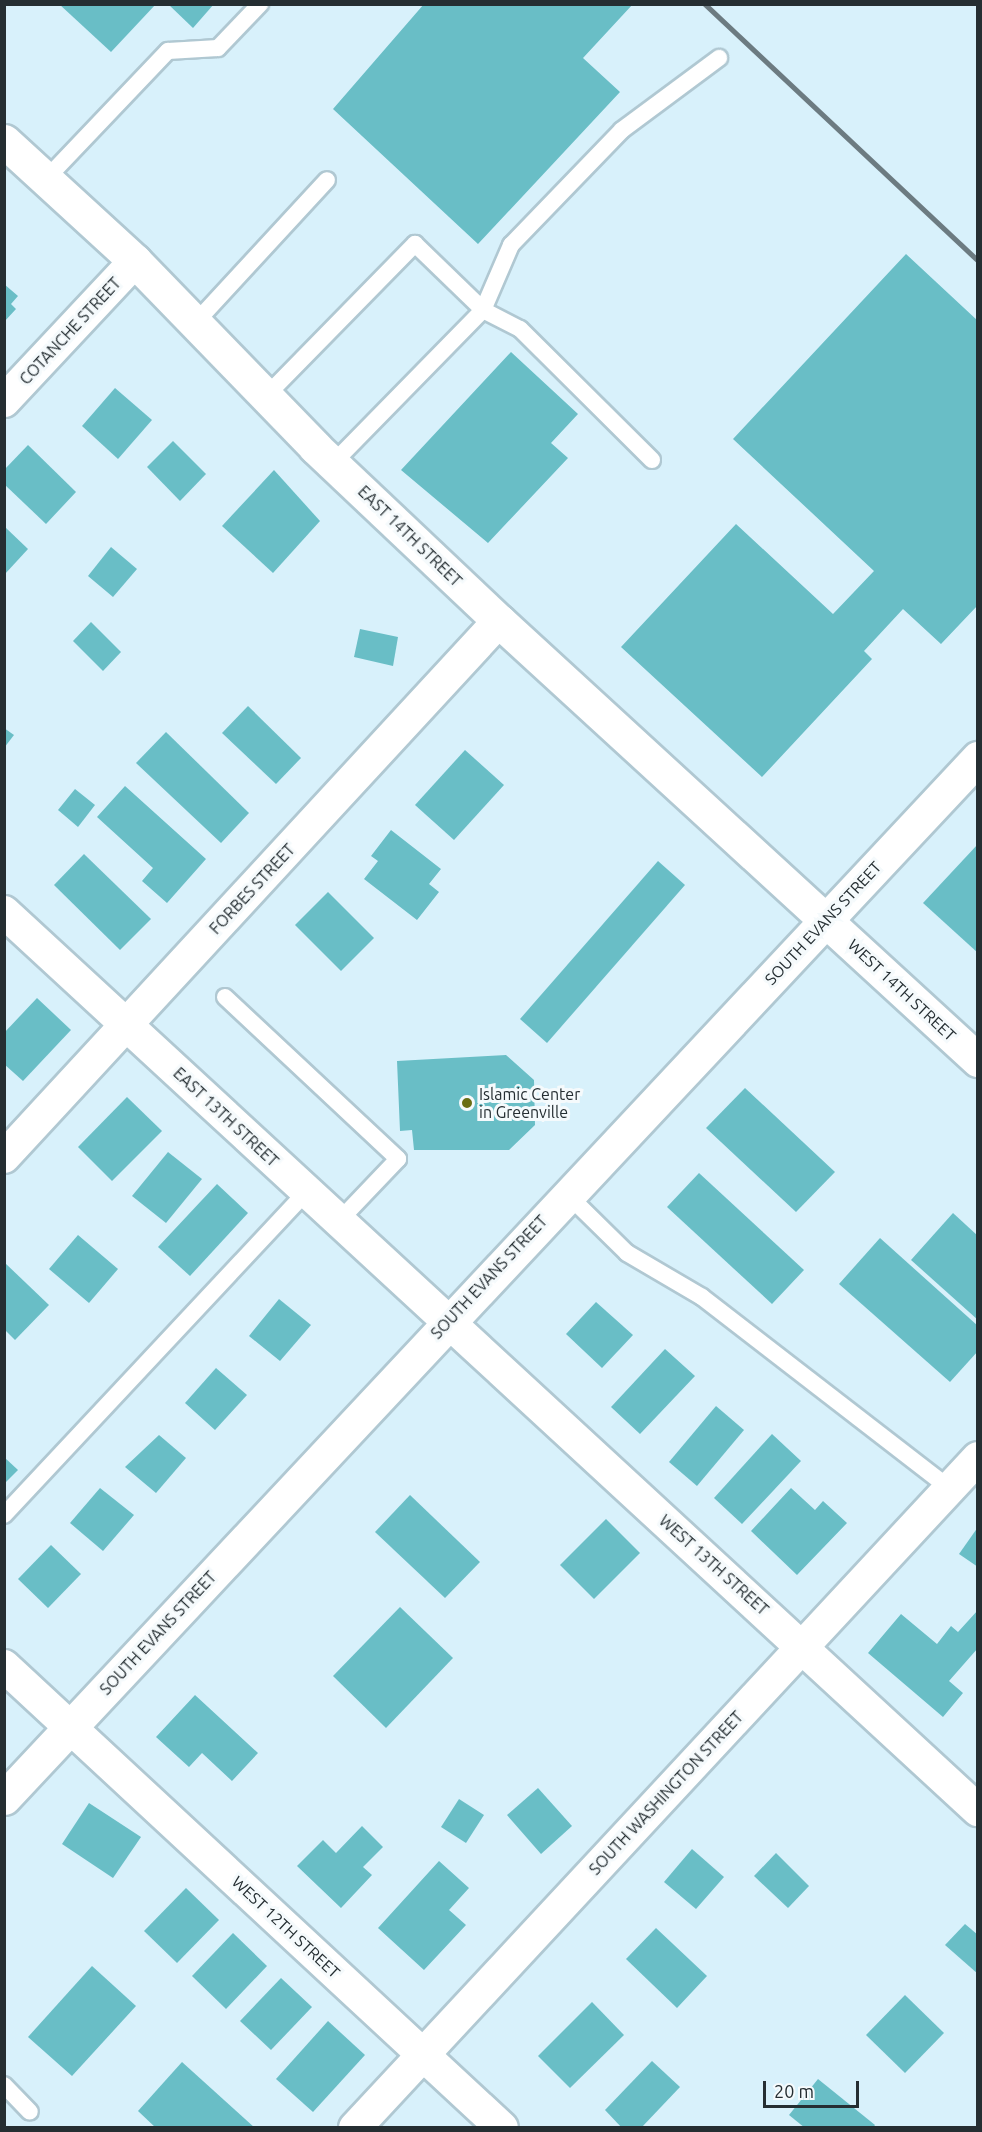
<!DOCTYPE html>
<html>
<head>
<meta charset="utf-8">
<style>
	body { margin:0 }
	#map { position:relative; width:982px; height:2132px; overflow:hidden; background:#d8f1fb; font-family:Ubuntu,sans-serif }
	div>[style] { position:absolute }
	.building>* { inset:0; background:#69bec6 }
	.roads { filter:drop-shadow(2px 0 #b0c8d2) drop-shadow(-2px 0 #b0c8d2) drop-shadow(0 2px #b0c8d2) drop-shadow(0 -2px #b0c8d2) }
	.lane>* { height:16px; margin:-8px; padding:0 8px; transform-origin:8px; border-radius:8px; background:#fff }
	.street>* { height:32px; margin:-16px; padding:0 16px; transform-origin:16px; border-radius:16px; background:#fff }
	.secondary>* { height:33px; margin:-16.5px; padding:0 16.5px; transform-origin:16.5px; border-radius:16.5px; background:#fff }
	.rail>* { height:4.5px; margin:-2.25px; padding:0 2.25px; transform-origin:2.25px; border-radius:2.25px; background:#6c7b81 }
	.dots>* { width:16px; height:16px; translate:-50% -50%; box-sizing:border-box; border:3px solid #f5fafc; border-radius:50% }
	span { translate:-50% -50%; white-space:nowrap; text-align:center; line-height:1.15; -webkit-text-stroke:6px #f5fafc; paint-order:stroke }
	.street-label { font-size:16px; color:#252e32 }
	.poi-label { font-size:16px; color:#252e32 }
	.left { translate:0 -50%; text-align:left }
	.frame { position:absolute; inset:0; border:6px solid #252e32; pointer-events:none }
	.scale { position:absolute; left:763px; top:2081px; width:96px; height:27px; box-sizing:border-box; border:3px solid #252e32; border-top:0; padding-left:8px; font-size:18px; line-height:21px; white-space:nowrap; color:#252e32; -webkit-text-stroke:4px #f5fafc; paint-order:stroke }
</style>
</head>
<body>
<div id="map">
	<div class="building">
		<i style="clip-path:polygon(59px 4px,156px 4px,111px 52px)"></i>
		<i style="clip-path:polygon(168px 4px,214px 4px,193px 28px)"></i>
		<i style="clip-path:polygon(424px 4px,633px 4px,583px 58px,620px 92px,478px 244px,333px 109px)"></i>
		<i style="clip-path:polygon(906px 254px,978px 321px,978px 605px,941px 644px,903px 609px,864px 651px,872px 659px,762px 777px,621px 647px,736px 524px,833px 614px,874px 571px,733px 439px)"></i>
		<i style="clip-path:polygon(4px 284px,18px 296px,11px 304px,16px 309px,4px 322px)"></i>
		<i style="clip-path:polygon(511px 352px,578px 414px,551px 443px,568px 458px,488px 543px,401px 470px)"></i>
		<i style="clip-path:polygon(115px 388px,152px 420px,118px 459px,82px 426px)"></i>
		<i style="clip-path:polygon(173px 441px,206px 474px,180px 501px,147px 467px)"></i>
		<i style="clip-path:polygon(28px 445px,76px 492px,46px 524px,4px 484px,4px 470px)"></i>
		<i style="clip-path:polygon(274px 470px,320px 521px,273px 573px,222px 526px)"></i>
		<i style="clip-path:polygon(5px 527px,28px 549px,5px 574px)"></i>
		<i style="clip-path:polygon(111px 547px,137px 569px,113px 597px,88px 576px)"></i>
		<i style="clip-path:polygon(91px 622px,121px 652px,103px 671px,73px 641px)"></i>
		<i style="clip-path:polygon(360px 629px,398px 637px,393px 666px,354px 657px)"></i>
		<i style="clip-path:polygon(248px 706px,301px 758px,276px 784px,222px 733px)"></i>
		<i style="clip-path:polygon(4px 728px,14px 735px,4px 748px)"></i>
		<i style="clip-path:polygon(166px 732px,249px 813px,221px 843px,136px 763px)"></i>
		<i style="clip-path:polygon(465px 750px,504px 785px,454px 840px,415px 805px)"></i>
		<i style="clip-path:polygon(125px 786px,206px 859px,167px 903px,142px 881px,153px 868px,97px 817px)"></i>
		<i style="clip-path:polygon(75px 789px,95px 805px,78px 827px,58px 810px)"></i>
		<i style="clip-path:polygon(391px 830px,441px 869px,429px 884px,439px 892px,417px 920px,364px 879px,378px 861px,371px 856px)"></i>
		<i style="clip-path:polygon(978px 844px,978px 953px,923px 903px)"></i>
		<i style="clip-path:polygon(84px 854px,151px 919px,120px 950px,54px 885px)"></i>
		<i style="clip-path:polygon(658px 861px,685px 885px,547px 1043px,520px 1019px)"></i>
		<i style="clip-path:polygon(328px 892px,374px 938px,341px 971px,295px 925px)"></i>
		<i style="clip-path:polygon(37px 998px,71px 1030px,23px 1081px,4px 1064px,4px 1033px)"></i>
		<i style="clip-path:polygon(506px 1055px,534px 1080px,535px 1125px,509px 1150px,414px 1150px,412px 1130px,400px 1131px,397px 1061px)"></i>
		<i style="clip-path:polygon(745px 1088px,835px 1172px,796px 1212px,706px 1128px)"></i>
		<i style="clip-path:polygon(127px 1097px,162px 1131px,112px 1181px,78px 1147px)"></i>
		<i style="clip-path:polygon(168px 1152px,202px 1179px,166px 1223px,132px 1196px)"></i>
		<i style="clip-path:polygon(699px 1173px,804px 1270px,772px 1304px,667px 1207px)"></i>
		<i style="clip-path:polygon(217px 1184px,248px 1213px,190px 1276px,158px 1247px)"></i>
		<i style="clip-path:polygon(953px 1213px,978px 1236px,978px 1320px,911px 1260px)"></i>
		<i style="clip-path:polygon(78px 1235px,118px 1269px,89px 1303px,49px 1269px)"></i>
		<i style="clip-path:polygon(880px 1238px,978px 1326px,978px 1351px,950px 1382px,839px 1284px)"></i>
		<i style="clip-path:polygon(4px 1262px,49px 1305px,15px 1340px,4px 1329px)"></i>
		<i style="clip-path:polygon(279px 1299px,311px 1325px,280px 1361px,249px 1336px)"></i>
		<i style="clip-path:polygon(596px 1302px,633px 1335px,602px 1368px,566px 1334px)"></i>
		<i style="clip-path:polygon(665px 1349px,695px 1376px,640px 1434px,611px 1407px)"></i>
		<i style="clip-path:polygon(216px 1368px,247px 1395px,215px 1430px,185px 1403px)"></i>
		<i style="clip-path:polygon(716px 1406px,744px 1430px,697px 1486px,669px 1462px)"></i>
		<i style="clip-path:polygon(772px 1434px,801px 1461px,742px 1524px,714px 1498px)"></i>
		<i style="clip-path:polygon(159px 1435px,186px 1458px,156px 1493px,125px 1467px)"></i>
		<i style="clip-path:polygon(4px 1457px,18px 1470px,4px 1484px)"></i>
		<i style="clip-path:polygon(100px 1488px,134px 1515px,103px 1551px,70px 1523px)"></i>
		<i style="clip-path:polygon(791px 1488px,815px 1510px,823px 1501px,847px 1523px,797px 1575px,751px 1531px)"></i>
		<i style="clip-path:polygon(410px 1495px,480px 1562px,445px 1598px,375px 1532px)"></i>
		<i style="clip-path:polygon(606px 1519px,640px 1553px,594px 1599px,560px 1565px)"></i>
		<i style="clip-path:polygon(978px 1527px,978px 1567px,959px 1554px)"></i>
		<i style="clip-path:polygon(51px 1545px,81px 1574px,48px 1608px,18px 1579px)"></i>
		<i style="clip-path:polygon(400px 1607px,453px 1658px,386px 1728px,333px 1676px)"></i>
		<i style="clip-path:polygon(978px 1610px,978px 1648px,949px 1681px,963px 1693px,943px 1717px,868px 1653px,901px 1614px,937px 1644px,951px 1626px,958px 1632px)"></i>
		<i style="clip-path:polygon(195px 1695px,258px 1753px,232px 1781px,202px 1753px,189px 1767px,156px 1737px)"></i>
		<i style="clip-path:polygon(538px 1788px,572px 1826px,541px 1854px,507px 1815px)"></i>
		<i style="clip-path:polygon(459px 1799px,484px 1815px,466px 1843px,441px 1827px)"></i>
		<i style="clip-path:polygon(89px 1803px,141px 1837px,113px 1878px,62px 1844px)"></i>
		<i style="clip-path:polygon(362px 1826px,383px 1847px,363px 1867px,372px 1875px,341px 1908px,297px 1866px,323px 1840px,336px 1853px)"></i>
		<i style="clip-path:polygon(692px 1849px,724px 1877px,696px 1909px,664px 1882px)"></i>
		<i style="clip-path:polygon(776px 1853px,809px 1886px,788px 1908px,754px 1876px)"></i>
		<i style="clip-path:polygon(439px 1861px,469px 1888px,449px 1910px,466px 1925px,424px 1970px,378px 1928px)"></i>
		<i style="clip-path:polygon(186px 1888px,219px 1920px,177px 1963px,144px 1931px)"></i>
		<i style="clip-path:polygon(965px 1924px,978px 1935px,978px 1974px,945px 1945px)"></i>
		<i style="clip-path:polygon(656px 1928px,707px 1976px,677px 2008px,626px 1959px)"></i>
		<i style="clip-path:polygon(233px 1933px,267px 1966px,226px 2009px,192px 1976px)"></i>
		<i style="clip-path:polygon(92px 1966px,136px 2006px,72px 2076px,28px 2037px)"></i>
		<i style="clip-path:polygon(281px 1978px,312px 2007px,271px 2050px,240px 2021px)"></i>
		<i style="clip-path:polygon(905px 1995px,944px 2033px,905px 2073px,866px 2035px)"></i>
		<i style="clip-path:polygon(592px 2002px,624px 2035px,570px 2088px,538px 2056px)"></i>
		<i style="clip-path:polygon(328px 2021px,365px 2055px,313px 2112px,276px 2079px)"></i>
		<i style="clip-path:polygon(652px 2061px,680px 2087px,641px 2128px,622px 2128px,605px 2110px)"></i>
		<i style="clip-path:polygon(182px 2062px,255px 2128px,156px 2128px,138px 2111px)"></i>
		<i style="clip-path:polygon(818px 2079px,875px 2125px,873px 2128px,805px 2128px,789px 2115px)"></i>
	</div>
	<div class="roads">
		<div class="lane">
			<i style="left:46px;top:179px;width:177px;rotate:-46.4deg"></i>
			<i style="left:168px;top:51px;width:50px;rotate:-3.4deg"></i>
			<i style="left:218px;top:48px;width:61px;rotate:-46.3deg"></i>
			<i style="left:196px;top:322px;width:193px;rotate:-47.3deg"></i>
			<i style="left:266px;top:396px;width:213px;rotate:-45.6deg"></i>
			<i style="left:415px;top:244px;width:95px;rotate:44.1deg"></i>
			<i style="left:483px;top:310px;width:214px;rotate:134.4deg"></i>
			<i style="left:652px;top:460px;width:186px;rotate:-135.2deg"></i>
			<i style="left:520px;top:329px;width:42px;rotate:-152.8deg"></i>
			<i style="left:483px;top:310px;width:71px;rotate:-66.7deg"></i>
			<i style="left:511px;top:245px;width:160px;rotate:-46deg"></i>
			<i style="left:622px;top:130px;width:121px;rotate:-36.6deg"></i>
			<i style="left:225px;top:997px;width:237px;rotate:43.1deg"></i>
			<i style="left:398px;top:1159px;width:86px;rotate:133.6deg"></i>
			<i style="left:567px;top:1194px;width:84px;rotate:44.5deg"></i>
			<i style="left:627px;top:1253px;width:87px;rotate:30.4deg"></i>
			<i style="left:702px;top:1297px;width:312px;rotate:37.7deg"></i>
			<i style="left:4px;top:1515px;width:444px;rotate:-46.9deg"></i>
			<i style="left:4px;top:2085px;width:37px;rotate:46deg"></i>
		</div>
		<div class="street">
			<i style="left:4px;top:401px;width:192px;rotate:-46.9deg"></i>
			<i style="left:4px;top:912px;width:1325px;rotate:42.68deg"></i>
			<i style="left:4px;top:1157px;width:730px;rotate:-47.28deg"></i>
			<i style="left:4px;top:1666px;width:679px;rotate:42.85deg"></i>
			<i style="left:355px;top:2128px;width:915px;rotate:-47.08deg"></i>
		</div>
		<div class="secondary">
			<i style="left:4px;top:141px;width:178px;rotate:42.5deg"></i>
			<i style="left:135px;top:261px;width:259px;rotate:45.9deg"></i>
			<i style="left:315px;top:447px;width:253px;rotate:43.4deg"></i>
			<i style="left:499px;top:621px;width:650px;rotate:42.51deg"></i>
			<i style="left:4px;top:1798px;width:1425px;rotate:-46.88deg"></i>
		</div>
	</div>
	<div class="rail">
		<i style="left:705px;top:4px;width:374px;rotate:43.2deg"></i>
	</div>
	<div class="dots">
		<i style="left:467px;top:1103px;background:#696e14"></i>
	</div>
	<div class="street-label">
		<span style="left:70px;top:331px;rotate:-47deg">COTANCHE STREET</span>
		<span style="left:410px;top:536px;rotate:44deg">EAST 14TH STREET</span>
		<span style="left:252px;top:889px;rotate:-47deg">FORBES STREET</span>
		<span style="left:823px;top:923px;rotate:-47deg">SOUTH EVANS STREET</span>
		<span style="left:902px;top:990px;rotate:43deg">WEST 14TH STREET</span>
		<span style="left:226px;top:1117px;rotate:43deg">EAST 13TH STREET</span>
		<span style="left:489px;top:1277px;rotate:-47deg">SOUTH EVANS STREET</span>
		<span style="left:714px;top:1565px;rotate:42deg">WEST 13TH STREET</span>
		<span style="left:158px;top:1633px;rotate:-47deg">SOUTH EVANS STREET</span>
		<span style="left:666px;top:1793px;rotate:-47deg">SOUTH WASHINGTON STREET</span>
		<span style="left:286px;top:1927px;rotate:43deg">WEST 12TH STREET</span>
	</div>
	<div class="poi-label">
		<span class="left" style="left:479px;top:1103px">Islamic Center<br>in Greenville</span>
	</div>
	<div class="frame"></div>
	<div class="scale">20 m</div>
</div>
</body>
</html>
